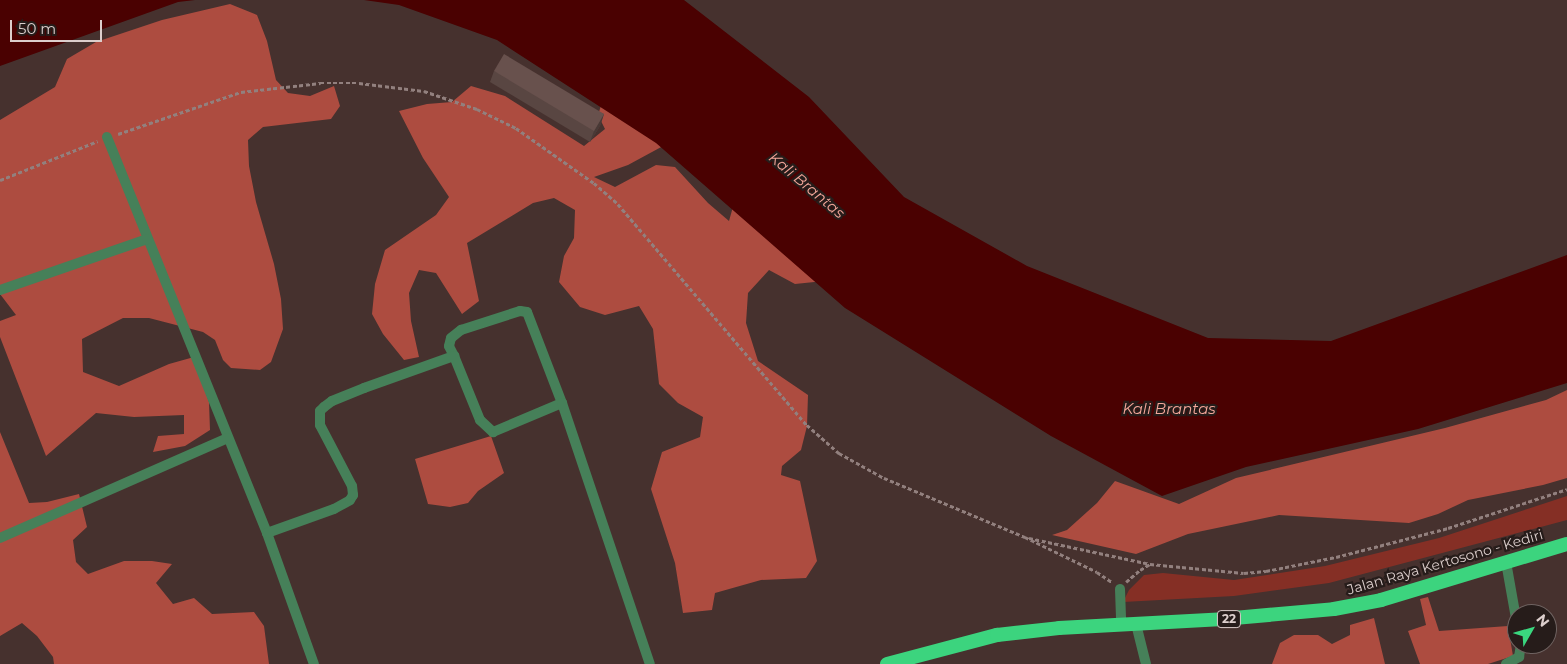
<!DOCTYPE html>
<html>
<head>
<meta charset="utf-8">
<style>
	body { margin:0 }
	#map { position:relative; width:1567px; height:664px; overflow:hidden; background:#46312e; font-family:Montserrat,sans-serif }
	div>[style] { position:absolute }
	.green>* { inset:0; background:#852f25 }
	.forest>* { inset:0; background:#ad4c40 }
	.water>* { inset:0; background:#4a0101 }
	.path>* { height:2.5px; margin-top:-1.25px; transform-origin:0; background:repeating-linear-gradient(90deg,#92807e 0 4px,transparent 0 6.5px) }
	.minor>* { height:10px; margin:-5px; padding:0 5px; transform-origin:5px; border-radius:5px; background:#468059 }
	.trunk>* { height:14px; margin:-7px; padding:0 7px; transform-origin:7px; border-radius:7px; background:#3cd47e }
	.wall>* { inset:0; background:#594642 }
	.shaded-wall>* { inset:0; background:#493936 }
	.building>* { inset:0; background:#68514d }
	span { translate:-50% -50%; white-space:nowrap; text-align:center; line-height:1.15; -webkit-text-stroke:4.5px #261c1a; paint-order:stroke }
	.shield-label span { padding:1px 4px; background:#261c1a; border:1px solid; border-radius:4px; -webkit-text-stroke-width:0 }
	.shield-label { font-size:12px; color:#dccecc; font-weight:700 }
	.street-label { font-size:14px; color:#dccecc }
	.water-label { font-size:15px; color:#f5a79a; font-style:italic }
	.north { position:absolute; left:1507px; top:604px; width:50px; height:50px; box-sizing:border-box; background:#261c1a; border:1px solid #6f6361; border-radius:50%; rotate:52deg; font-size:14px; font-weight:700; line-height:20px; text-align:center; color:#dccecc }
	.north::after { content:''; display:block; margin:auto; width:18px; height:22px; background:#3ad77f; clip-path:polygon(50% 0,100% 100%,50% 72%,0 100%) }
	.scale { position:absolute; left:10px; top:20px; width:92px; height:22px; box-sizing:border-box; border:2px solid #dccecc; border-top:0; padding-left:6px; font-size:15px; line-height:18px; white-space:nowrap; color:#dccecc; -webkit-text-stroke:4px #261c1a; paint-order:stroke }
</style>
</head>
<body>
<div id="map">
	<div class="green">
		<i style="clip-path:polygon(1567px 496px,1567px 520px,1329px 583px,1234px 596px,1123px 602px,1129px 590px,1144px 575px,1163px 573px,1234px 580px,1325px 566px,1439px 538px)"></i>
	</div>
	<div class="forest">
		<i style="clip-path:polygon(230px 4px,257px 15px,267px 41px,276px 80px,288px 93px,310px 96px,334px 86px,340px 106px,331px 119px,263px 127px,248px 140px,249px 166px,256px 202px,274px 264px,281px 299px,283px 329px,271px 362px,260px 370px,231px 368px,223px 360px,215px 340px,203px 332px,149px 318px,123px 318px,82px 339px,83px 372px,119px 386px,169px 364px,194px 357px,209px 402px,210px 430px,185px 446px,153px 452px,158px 436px,184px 434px,184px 415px,134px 417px,96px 413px,46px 456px,0 337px,0 321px,16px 315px,0 294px,0 120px,55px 87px,67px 59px,96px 42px,162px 20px)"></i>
		<i style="clip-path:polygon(471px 86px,505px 96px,584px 146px,605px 129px,598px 115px,606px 90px,676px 139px,628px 165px,594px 177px,615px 187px,656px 165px,675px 167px,708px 203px,729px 221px,738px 189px,824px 281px,795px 284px,769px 270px,748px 293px,746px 323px,758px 361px,808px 395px,807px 426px,801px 450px,782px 466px,781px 475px,800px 481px,817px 561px,806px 578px,761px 580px,715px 593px,712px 610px,683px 613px,675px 563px,651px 489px,662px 452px,700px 437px,703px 417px,678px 403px,659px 384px,653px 329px,639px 306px,605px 315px,580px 307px,559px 282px,564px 256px,574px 238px,575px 210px,554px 198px,533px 203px,467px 243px,479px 301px,462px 314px,436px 273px,419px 270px,409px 293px,411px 321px,419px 357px,404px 360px,383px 334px,372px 314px,375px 284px,385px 250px,436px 215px,449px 197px,423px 158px,399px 111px,427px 104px,452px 102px)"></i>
		<i style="clip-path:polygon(1567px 390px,1567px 478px,1543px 485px,1468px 500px,1438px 514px,1409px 523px,1279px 515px,1188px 534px,1136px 554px,1052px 535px,1067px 530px,1097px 503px,1115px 481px,1179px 504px,1236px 478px,1445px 428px,1546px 400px)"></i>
		<i style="clip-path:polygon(0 432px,29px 503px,47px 502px,79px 494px,87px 527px,73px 540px,76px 562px,88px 574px,124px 561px,152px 561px,172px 564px,156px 583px,173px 604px,194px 598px,212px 614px,254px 612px,264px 626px,269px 664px,54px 664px,53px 657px,37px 636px,22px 623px,0 636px)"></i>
		<i style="clip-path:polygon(491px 436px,504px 473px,478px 491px,468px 503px,450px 507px,428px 504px,415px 459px)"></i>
		<i style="clip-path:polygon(1428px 597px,1439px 631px,1508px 626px,1513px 656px,1488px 664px,1420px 664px,1408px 631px,1426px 625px,1420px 599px)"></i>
		<i style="clip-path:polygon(1374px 618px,1385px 664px,1272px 664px,1280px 643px,1294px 635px,1318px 635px,1332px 644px,1350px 635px,1350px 625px)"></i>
	</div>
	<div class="water">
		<i style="clip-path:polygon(0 0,195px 0,178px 2px,0 66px)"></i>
		<i style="clip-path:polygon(364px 0,684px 0,809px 97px,904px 197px,1027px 266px,1208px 338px,1331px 341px,1567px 255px,1567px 383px,1418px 429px,1246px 467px,1162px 496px,1051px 436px,845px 308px,656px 143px,497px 40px,399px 5px)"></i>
	</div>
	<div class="path">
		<i style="left:118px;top:134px;width:130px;rotate:-18.9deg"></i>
		<i style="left:241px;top:92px;width:80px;rotate:-6.5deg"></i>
		<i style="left:320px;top:83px;width:39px"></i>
		<i style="left:359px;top:83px;width:65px;rotate:7deg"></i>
		<i style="left:424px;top:91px;width:56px;rotate:18.8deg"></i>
		<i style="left:477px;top:109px;width:43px;rotate:26deg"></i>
		<i style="left:516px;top:128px;width:95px;rotate:35.2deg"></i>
		<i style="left:594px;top:183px;width:32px;rotate:41deg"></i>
		<i style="left:618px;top:204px;width:291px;rotate:49.5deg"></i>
		<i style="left:807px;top:425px;width:43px;rotate:41.2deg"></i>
		<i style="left:839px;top:453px;width:51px;rotate:29.1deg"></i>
		<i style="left:884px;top:478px;width:153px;rotate:22.7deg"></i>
		<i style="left:1025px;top:537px;width:80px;rotate:25.9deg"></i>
		<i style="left:1097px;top:572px;width:18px;rotate:34deg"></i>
		<i style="left:0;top:180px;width:105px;rotate:-21.7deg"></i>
		<i style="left:1029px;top:538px;width:124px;rotate:12.1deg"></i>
		<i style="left:1126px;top:582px;width:18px;rotate:-41deg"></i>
		<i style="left:1140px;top:570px;width:12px;rotate:-31deg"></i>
		<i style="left:1150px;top:564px;width:94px;rotate:5.5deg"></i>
		<i style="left:1244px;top:573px;width:22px;rotate:-5deg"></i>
		<i style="left:1266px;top:571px;width:71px;rotate:-11.3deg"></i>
		<i style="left:1336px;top:557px;width:116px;rotate:-14.5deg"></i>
		<i style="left:1448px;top:528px;width:125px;rotate:-18.1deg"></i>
	</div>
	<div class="minor">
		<i style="left:107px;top:137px;width:427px;rotate:68deg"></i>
		<i style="left:267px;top:533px;width:139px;rotate:70.3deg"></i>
		<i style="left:0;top:290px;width:156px;rotate:-19.1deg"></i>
		<i style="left:454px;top:356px;width:11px;rotate:-117deg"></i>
		<i style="left:449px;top:346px;width:8px;rotate:-76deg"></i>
		<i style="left:451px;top:338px;width:13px;rotate:-39deg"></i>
		<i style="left:461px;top:330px;width:62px;rotate:-17.9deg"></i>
		<i style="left:520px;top:311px;width:7px;rotate:8deg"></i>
		<i style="left:527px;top:312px;width:97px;rotate:69deg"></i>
		<i style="left:267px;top:533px;width:71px;rotate:-19.7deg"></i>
		<i style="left:334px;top:509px;width:18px;rotate:-29deg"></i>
		<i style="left:350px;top:500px;width:6px;rotate:-59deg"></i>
		<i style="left:353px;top:495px;width:9px;rotate:-96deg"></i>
		<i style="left:352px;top:486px;width:69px;rotate:-117.7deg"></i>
		<i style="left:320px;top:425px;width:14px;rotate:-90deg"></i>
		<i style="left:320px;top:411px;width:6px;rotate:-45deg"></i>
		<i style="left:324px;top:407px;width:10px;rotate:-37deg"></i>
		<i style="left:332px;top:401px;width:35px;rotate:-22deg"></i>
		<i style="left:364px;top:388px;width:96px;rotate:-19.6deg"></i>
		<i style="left:454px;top:356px;width:69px;rotate:67.9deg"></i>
		<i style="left:480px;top:420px;width:18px;rotate:43deg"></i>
		<i style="left:493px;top:432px;width:75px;rotate:-22.8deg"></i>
		<i style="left:562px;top:403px;width:275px;rotate:71.4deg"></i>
		<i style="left:0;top:538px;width:249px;rotate:-23.7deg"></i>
		<i style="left:1506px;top:562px;width:63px;rotate:79.9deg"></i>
		<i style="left:1120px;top:589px;width:35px;rotate:88deg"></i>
		<i style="left:1136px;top:624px;width:41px;rotate:76deg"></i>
		<i style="left:1506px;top:664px;width:15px;rotate:-28deg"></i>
		<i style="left:1519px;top:657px;width:13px;rotate:-81deg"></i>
	</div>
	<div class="trunk">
		<i style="left:887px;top:664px;width:114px;rotate:-14.8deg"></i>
		<i style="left:997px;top:635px;width:62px;rotate:-6.4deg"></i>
		<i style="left:1059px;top:628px;width:164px;rotate:-3.1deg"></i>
		<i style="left:1223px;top:619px;width:111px;rotate:-5.1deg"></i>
		<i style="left:1334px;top:609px;width:48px;rotate:-10.8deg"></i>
		<i style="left:1381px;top:600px;width:194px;rotate:-16.8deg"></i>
	</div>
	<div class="wall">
		<i style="clip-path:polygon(494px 71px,604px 114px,600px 126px,590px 142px,490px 82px)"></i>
	</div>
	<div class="shaded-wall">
		<i style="clip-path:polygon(604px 114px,600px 126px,590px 142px,594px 131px)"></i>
	</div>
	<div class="building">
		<i style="clip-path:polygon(504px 54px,604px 114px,594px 131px,494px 71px)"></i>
	</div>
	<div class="shield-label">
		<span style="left:1229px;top:619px">22</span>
	</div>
	<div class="street-label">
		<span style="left:1445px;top:562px;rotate:-16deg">Jalan Raya Kertosono - Kediri</span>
	</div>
	<div class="water-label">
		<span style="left:807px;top:185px;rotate:40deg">Kali Brantas</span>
		<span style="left:1169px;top:409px">Kali Brantas</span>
	</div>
	<div class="north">N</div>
	<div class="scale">50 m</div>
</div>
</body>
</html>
